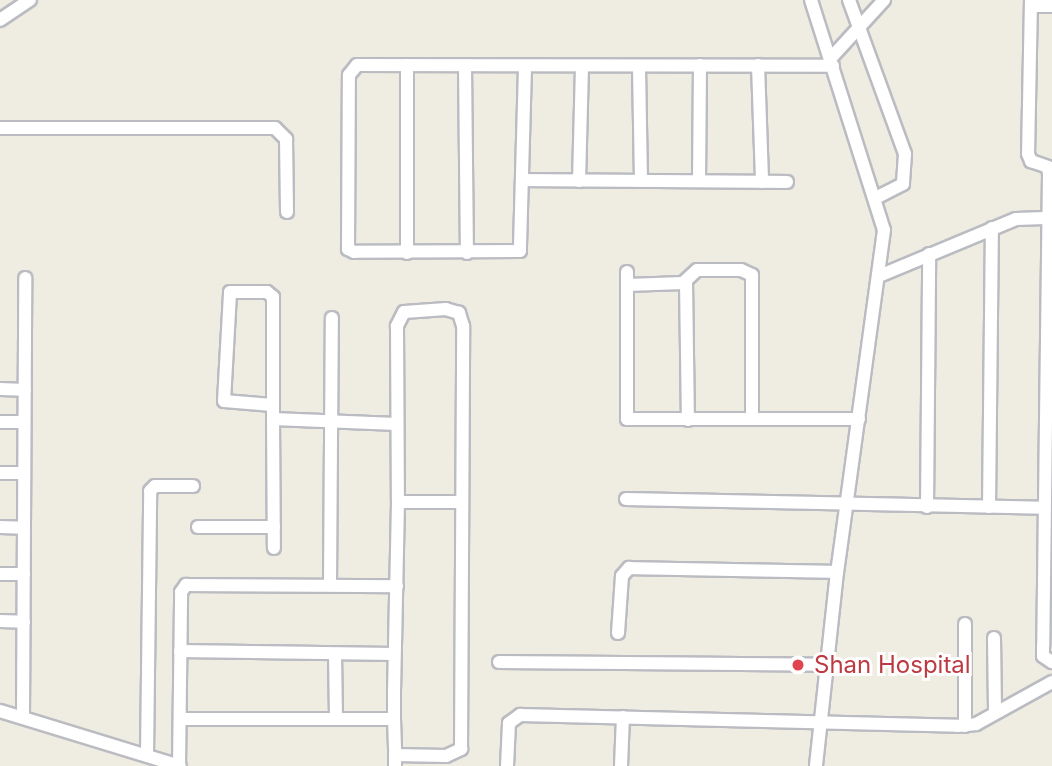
<!DOCTYPE html>
<html>
<head>
<meta charset="utf-8">
<style>
	body { margin:0 }
	#map { position:relative; width:1052px; height:766px; overflow:hidden; background:#efece1; font-family:Inter,sans-serif }
	div>[style] { position:absolute }
	.roads { filter:drop-shadow(2px 0 #babcc2) drop-shadow(-2px 0 #babcc2) drop-shadow(0 2px #babcc2) drop-shadow(0 -2px #babcc2) }
	.minor>* { height:12px; margin:-6px; padding:0 6px; transform-origin:6px; border-radius:6px; background:#fff }
	.dots>* { width:19px; height:19px; translate:-50% -50%; box-sizing:border-box; border:4px solid #fff; border-radius:50% }
	span { translate:-50% -50%; white-space:nowrap; text-align:center; line-height:1.15; -webkit-text-stroke:6px #fff; paint-order:stroke }
	.health-label { font-size:24px; color:#be3a42 }
	.left { translate:0 -50%; text-align:left }
</style>
</head>
<body>
<div id="map">
	<div class="roads">
		<div class="minor">
			<i style="left:811px;top:0;width:241px;rotate:72.4deg"></i>
			<i style="left:884px;top:230px;width:345px;rotate:97.8deg"></i>
			<i style="left:837px;top:572px;width:195px;rotate:96.2deg"></i>
			<i style="left:849px;top:0;width:164px;rotate:70deg"></i>
			<i style="left:905px;top:154px;width:30px;rotate:94deg"></i>
			<i style="left:903px;top:184px;width:30px;rotate:153deg"></i>
			<i style="left:1031px;top:0;width:154px;rotate:91.1deg"></i>
			<i style="left:1028px;top:154px;width:8px;rotate:67deg"></i>
			<i style="left:1031px;top:161px;width:18px;rotate:19deg"></i>
			<i style="left:1048px;top:167px;width:7px;rotate:82deg"></i>
			<i style="left:1049px;top:174px;width:472px;rotate:90.7deg"></i>
			<i style="left:1043px;top:646px;width:10px;rotate:90deg"></i>
			<i style="left:1043px;top:656px;width:11px;rotate:34deg"></i>
			<i style="left:1031px;top:6px;width:21px"></i>
			<i style="left:0;top:20px;width:36px;rotate:-34deg"></i>
			<i style="left:830px;top:59px;width:80px;rotate:-47.5deg"></i>
			<i style="left:758px;top:65px;width:117px;rotate:88deg"></i>
			<i style="left:465px;top:66px;width:187px;rotate:89.4deg"></i>
			<i style="left:525px;top:67px;width:184px;rotate:91.6deg"></i>
			<i style="left:520px;top:251px;width:166px;rotate:179.7deg"></i>
			<i style="left:354px;top:252px;width:7px;rotate:-153deg"></i>
			<i style="left:348px;top:249px;width:174px;rotate:-89.7deg"></i>
			<i style="left:349px;top:75px;width:13px;rotate:-51deg"></i>
			<i style="left:357px;top:65px;width:476px;rotate:0.1deg"></i>
			<i style="left:639px;top:67px;width:114px;rotate:89deg"></i>
			<i style="left:0;top:128px;width:275px"></i>
			<i style="left:275px;top:128px;width:16px;rotate:45deg"></i>
			<i style="left:286px;top:139px;width:73px;rotate:89.2deg"></i>
			<i style="left:523px;top:180px;width:264px;rotate:0.4deg"></i>
			<i style="left:579px;top:181px;width:114px;rotate:-88.5deg"></i>
			<i style="left:699px;top:181px;width:116px;rotate:-89.5deg"></i>
			<i style="left:407px;top:253px;width:188px;rotate:-90deg"></i>
			<i style="left:627px;top:272px;width:147px;rotate:90deg"></i>
			<i style="left:627px;top:419px;width:232px"></i>
			<i style="left:879px;top:276px;width:148px;rotate:-22.6deg"></i>
			<i style="left:1016px;top:219px;width:36px;rotate:-2deg"></i>
			<i style="left:686px;top:281px;width:139px;rotate:89.2deg"></i>
			<i style="left:627px;top:285px;width:56px;rotate:-2deg"></i>
			<i style="left:683px;top:283px;width:19px;rotate:-43deg"></i>
			<i style="left:697px;top:270px;width:44px"></i>
			<i style="left:741px;top:270px;width:12px;rotate:24deg"></i>
			<i style="left:752px;top:275px;width:143px;rotate:90deg"></i>
			<i style="left:0;top:389px;width:25px;rotate:2deg"></i>
			<i style="left:272px;top:405px;width:48px;rotate:-175.2deg"></i>
			<i style="left:224px;top:401px;width:109px;rotate:-86.8deg"></i>
			<i style="left:230px;top:292px;width:37px"></i>
			<i style="left:267px;top:292px;width:8px;rotate:40deg"></i>
			<i style="left:273px;top:297px;width:122px;rotate:90deg"></i>
			<i style="left:273px;top:419px;width:124px;rotate:2.3deg"></i>
			<i style="left:273px;top:419px;width:129px;rotate:89.6deg"></i>
			<i style="left:0;top:422px;width:24px"></i>
			<i style="left:0;top:473px;width:24px"></i>
			<i style="left:626px;top:499px;width:418px;rotate:1.2deg"></i>
			<i style="left:398px;top:502px;width:64px"></i>
			<i style="left:927px;top:507px;width:253px;rotate:-89.5deg"></i>
			<i style="left:989px;top:507px;width:279px;rotate:-89.4deg"></i>
			<i style="left:0;top:527px;width:24px;rotate:2deg"></i>
			<i style="left:198px;top:527px;width:76px"></i>
			<i style="left:0;top:574px;width:24px"></i>
			<i style="left:330px;top:584px;width:266px;rotate:-89.6deg"></i>
			<i style="left:0;top:621px;width:24px;rotate:2deg"></i>
			<i style="left:618px;top:633px;width:57px;rotate:-86deg"></i>
			<i style="left:622px;top:576px;width:11px;rotate:-49deg"></i>
			<i style="left:629px;top:568px;width:208px;rotate:1.1deg"></i>
			<i style="left:994px;top:638px;width:75px;rotate:89.2deg"></i>
			<i style="left:180px;top:651px;width:214px;rotate:0.8deg"></i>
			<i style="left:335px;top:654px;width:65px;rotate:89.1deg"></i>
			<i style="left:499px;top:662px;width:329px;rotate:0.5deg"></i>
			<i style="left:0;top:711px;width:188px;rotate:17deg"></i>
			<i style="left:23px;top:717px;width:439px;rotate:-89.7deg"></i>
			<i style="left:180px;top:719px;width:214px"></i>
			<i style="left:965px;top:726px;width:102px;rotate:-90deg"></i>
			<i style="left:147px;top:755px;width:264px;rotate:-89.3deg"></i>
			<i style="left:150px;top:491px;width:7px;rotate:-45deg"></i>
			<i style="left:155px;top:486px;width:38px"></i>
			<i style="left:395px;top:755px;width:51px;rotate:1.1deg"></i>
			<i style="left:446px;top:756px;width:17px;rotate:-25deg"></i>
			<i style="left:461px;top:749px;width:423px;rotate:-89.7deg"></i>
			<i style="left:463px;top:326px;width:14px;rotate:-107deg"></i>
			<i style="left:459px;top:313px;width:14px;rotate:-163deg"></i>
			<i style="left:446px;top:309px;width:42px;rotate:175.9deg"></i>
			<i style="left:404px;top:312px;width:16px;rotate:117deg"></i>
			<i style="left:397px;top:326px;width:176px;rotate:89.7deg"></i>
			<i style="left:398px;top:502px;width:187px;rotate:91.2deg"></i>
			<i style="left:394px;top:689px;width:30px;rotate:90deg"></i>
			<i style="left:394px;top:719px;width:36px;rotate:88deg"></i>
			<i style="left:395px;top:755px;width:11px;rotate:90deg"></i>
			<i style="left:179px;top:766px;width:174px;rotate:-89.3deg"></i>
			<i style="left:181px;top:592px;width:9px;rotate:-54deg"></i>
			<i style="left:186px;top:585px;width:211px;rotate:0.3deg"></i>
			<i style="left:507px;top:766px;width:43px;rotate:-87.3deg"></i>
			<i style="left:509px;top:723px;width:14px;rotate:-36deg"></i>
			<i style="left:520px;top:715px;width:438px;rotate:1.4deg"></i>
			<i style="left:958px;top:726px;width:18px;rotate:-6deg"></i>
			<i style="left:976px;top:724px;width:87px;rotate:-28.9deg"></i>
			<i style="left:621px;top:766px;width:49px;rotate:-87.7deg"></i>
		</div>
	</div>
	<div class="dots">
		<i style="left:798px;top:665px;background:#e0444e"></i>
	</div>
	<div class="health-label">
		<span class="left" style="left:814px;top:665px">Shan Hospital</span>
	</div>
</div>
</body>
</html>
